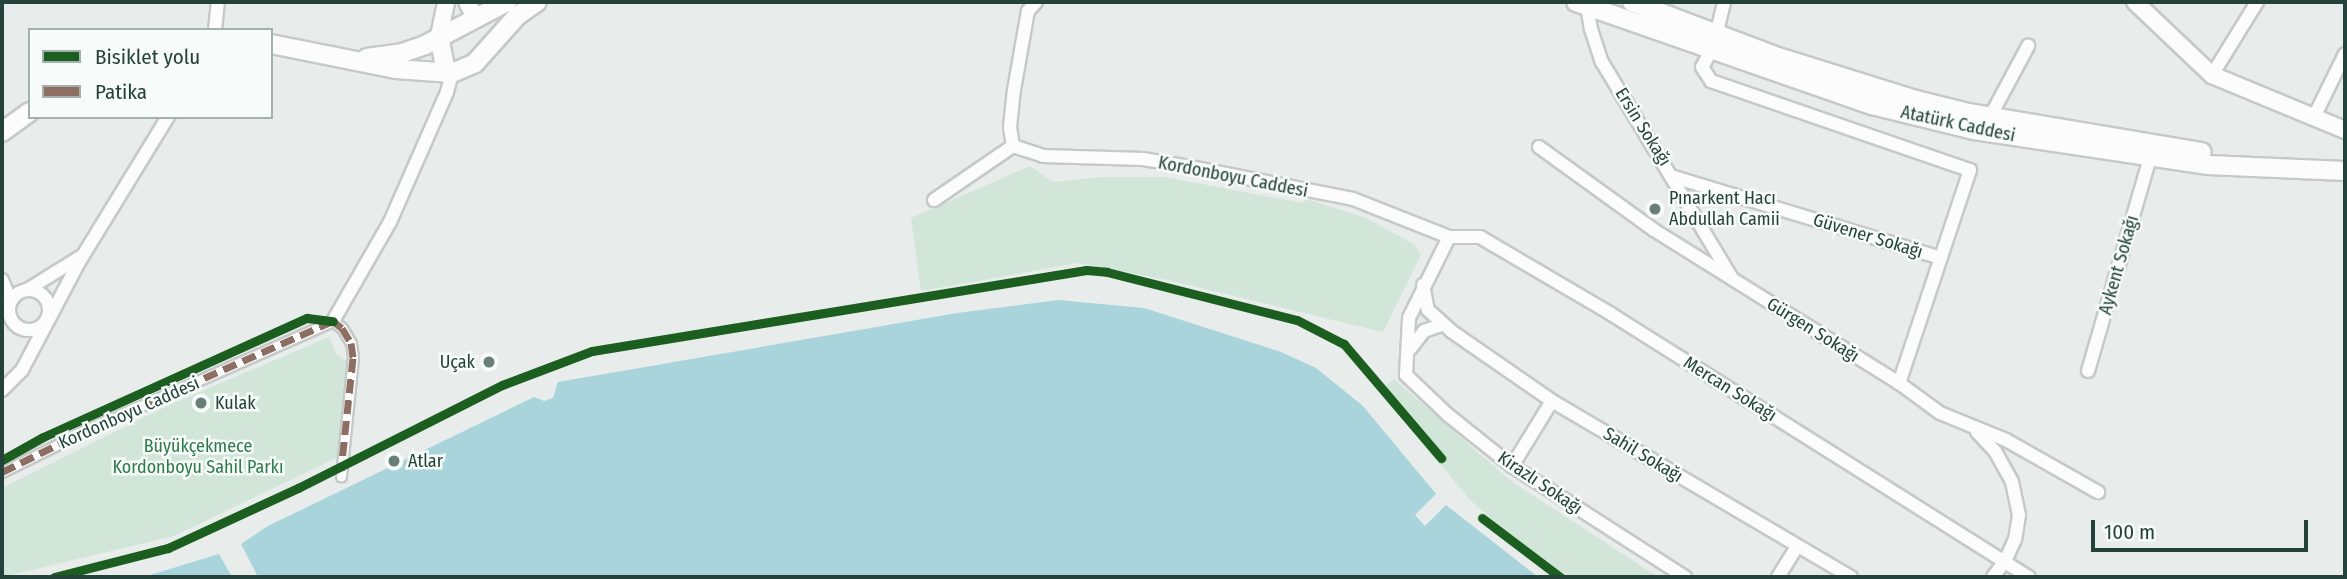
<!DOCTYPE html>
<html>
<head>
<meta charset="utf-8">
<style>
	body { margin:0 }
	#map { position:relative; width:2347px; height:579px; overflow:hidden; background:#e8edeb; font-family:"Fira Sans Condensed",sans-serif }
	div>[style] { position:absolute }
	.green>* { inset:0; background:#d1e6d8 }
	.water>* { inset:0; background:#a9d4db }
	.roads { filter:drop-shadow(2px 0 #c5cac8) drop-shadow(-2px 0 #c5cac8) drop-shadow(0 2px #c5cac8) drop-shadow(0 -2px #c5cac8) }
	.pedestrian>* { height:9px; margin:-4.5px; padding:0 4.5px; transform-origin:4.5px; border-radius:4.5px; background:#fcfcfc }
	.minor>* { height:12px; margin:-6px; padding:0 6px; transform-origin:6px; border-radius:6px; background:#fcfcfc }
	.minor>.ring { margin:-6px; padding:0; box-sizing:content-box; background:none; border:12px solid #fcfcfc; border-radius:50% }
	.tertiary>* { height:16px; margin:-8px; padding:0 8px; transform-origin:8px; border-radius:8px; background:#fcfcfc }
	.secondary>* { height:18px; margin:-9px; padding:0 9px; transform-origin:9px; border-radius:9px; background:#fcfcfc }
	.quiet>* { height:7px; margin-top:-3.5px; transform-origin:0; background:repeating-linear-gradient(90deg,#8d6e63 0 14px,transparent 0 21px) }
	.cycleway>* { height:9px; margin:-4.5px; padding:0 4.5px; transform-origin:4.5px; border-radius:4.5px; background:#1b5e20 }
	.dots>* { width:19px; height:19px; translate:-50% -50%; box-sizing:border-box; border:4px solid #f7fbf9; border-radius:50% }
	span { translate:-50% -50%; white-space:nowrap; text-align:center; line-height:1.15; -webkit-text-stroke:5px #f7fbf9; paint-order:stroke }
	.street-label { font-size:18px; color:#24423a }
	.poi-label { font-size:18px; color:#24423a }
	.left { translate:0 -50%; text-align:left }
	.right { translate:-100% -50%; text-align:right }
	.park-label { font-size:18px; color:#2d7a4b }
	.frame { position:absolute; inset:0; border:4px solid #24423a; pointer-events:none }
	.legend { position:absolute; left:28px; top:28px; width:245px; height:91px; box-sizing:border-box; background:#f7fbf9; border:2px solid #a3b1ad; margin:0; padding:9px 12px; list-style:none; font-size:21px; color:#24423a }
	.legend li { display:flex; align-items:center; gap:14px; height:35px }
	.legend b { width:35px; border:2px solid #a3b1ad }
	.scale { position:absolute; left:2091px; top:520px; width:217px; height:32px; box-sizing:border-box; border:4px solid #24423a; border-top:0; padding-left:9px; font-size:21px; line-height:24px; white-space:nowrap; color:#24423a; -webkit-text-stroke:5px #f7fbf9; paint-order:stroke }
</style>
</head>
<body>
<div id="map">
	<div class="green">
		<i style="clip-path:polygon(1030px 166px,1053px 182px,1102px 177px,1165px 177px,1303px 203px,1307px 199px,1366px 218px,1414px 244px,1421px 255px,1383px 332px,1172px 281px,1078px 263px,921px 291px,911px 218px)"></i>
		<i style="clip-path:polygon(329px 337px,337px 355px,353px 365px,342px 455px,174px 536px,2px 577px,2px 488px,169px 405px)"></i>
		<i style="clip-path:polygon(1394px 379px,1511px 481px,1658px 577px,1557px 577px,1470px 500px,1380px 391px)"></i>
	</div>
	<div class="water">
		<i style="clip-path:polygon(1058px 300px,1144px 308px,1281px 352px,1316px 368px,1363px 406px,1436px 494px,1415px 515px,1425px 526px,1446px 505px,1538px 577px,258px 577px,241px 544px,268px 526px,534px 397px,544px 401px,553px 398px,558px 382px,957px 313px)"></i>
		<i style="clip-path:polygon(219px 554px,232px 577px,143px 577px,160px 572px)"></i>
	</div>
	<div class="roads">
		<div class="pedestrian">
			<i style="left:2px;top:472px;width:97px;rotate:-26.3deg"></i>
			<i style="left:89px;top:429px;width:267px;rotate:-23.9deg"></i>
			<i style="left:333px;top:321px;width:11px;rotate:38deg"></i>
			<i style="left:342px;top:328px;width:17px;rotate:59deg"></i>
			<i style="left:351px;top:343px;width:15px;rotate:82deg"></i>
			<i style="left:353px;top:358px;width:119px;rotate:95.8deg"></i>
		</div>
		<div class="minor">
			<i style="left:1587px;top:5px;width:24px;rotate:81deg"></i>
			<i style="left:1591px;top:29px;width:35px;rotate:72deg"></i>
			<i style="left:1602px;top:62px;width:252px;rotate:59deg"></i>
			<i style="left:215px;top:30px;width:28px;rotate:-84deg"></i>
			<i style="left:1716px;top:35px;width:34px;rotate:-76deg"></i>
			<i style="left:1711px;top:51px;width:18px;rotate:119deg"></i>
			<i style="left:1702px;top:67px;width:17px;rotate:57deg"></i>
			<i style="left:1711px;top:81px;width:274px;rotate:19deg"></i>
			<i style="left:1970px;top:170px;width:225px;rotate:108.4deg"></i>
			<i style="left:2212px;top:75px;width:86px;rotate:-58.3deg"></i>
			<i style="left:1990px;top:117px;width:81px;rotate:-61.8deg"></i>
			<i style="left:2314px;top:117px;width:70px;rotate:-63.8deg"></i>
			<i style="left:1013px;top:146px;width:32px;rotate:18deg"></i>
			<i style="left:1043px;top:156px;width:100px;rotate:1.7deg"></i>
			<i style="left:1143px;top:159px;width:43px;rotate:9.5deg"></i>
			<i style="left:1185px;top:166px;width:171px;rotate:11.1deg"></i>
			<i style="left:1353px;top:199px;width:103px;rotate:21.6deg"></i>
			<i style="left:1449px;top:237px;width:31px"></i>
			<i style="left:1480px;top:237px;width:152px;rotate:30.4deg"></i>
			<i style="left:1611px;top:314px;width:494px;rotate:32.2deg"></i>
			<i style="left:1013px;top:146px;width:19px;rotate:-99deg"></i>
			<i style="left:1010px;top:127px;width:37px;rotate:-84deg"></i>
			<i style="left:1014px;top:90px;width:80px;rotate:-80deg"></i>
			<i style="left:1028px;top:11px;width:12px;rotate:-48deg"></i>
			<i style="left:1539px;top:147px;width:142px;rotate:35.8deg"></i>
			<i style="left:1654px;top:230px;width:289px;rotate:32deg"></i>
			<i style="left:1899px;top:383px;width:51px;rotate:36.2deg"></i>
			<i style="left:1940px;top:413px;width:71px;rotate:22.2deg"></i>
			<i style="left:2006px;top:440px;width:106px;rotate:29.5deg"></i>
			<i style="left:1674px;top:177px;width:279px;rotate:16.9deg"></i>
			<i style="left:934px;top:200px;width:96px;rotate:-34.4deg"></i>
			<i style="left:1449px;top:237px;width:90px;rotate:116.3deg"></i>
			<i style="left:1409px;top:318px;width:57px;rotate:93deg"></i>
			<i style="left:1406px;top:375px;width:58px;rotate:43.6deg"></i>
			<i style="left:1448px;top:415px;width:82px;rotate:38.6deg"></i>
			<i style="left:1512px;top:466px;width:206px;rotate:32.7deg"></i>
			<i style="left:2px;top:280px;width:23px;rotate:67deg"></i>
			<i style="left:1423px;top:285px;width:25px;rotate:79deg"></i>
			<i style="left:1428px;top:310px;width:31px;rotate:42deg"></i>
			<i style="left:1451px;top:331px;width:123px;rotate:34.7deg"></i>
			<i style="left:1552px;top:401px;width:347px;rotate:30.5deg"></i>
			<i style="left:27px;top:290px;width:62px;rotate:-31.9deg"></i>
			<i class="ring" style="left:9px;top:290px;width:28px;height:28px"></i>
			<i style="left:333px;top:321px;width:114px;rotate:-60.1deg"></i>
			<i style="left:390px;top:222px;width:142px;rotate:-66.3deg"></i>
			<i style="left:447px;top:92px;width:20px;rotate:-75deg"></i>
			<i style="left:1410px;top:349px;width:23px;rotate:-52deg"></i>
			<i style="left:1424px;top:331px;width:18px;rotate:-19deg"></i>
			<i style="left:2088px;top:371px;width:222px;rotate:-73.8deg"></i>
			<i style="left:2px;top:390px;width:28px;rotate:-45deg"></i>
			<i style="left:22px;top:370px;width:122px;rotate:-62.2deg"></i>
			<i style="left:79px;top:262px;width:170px;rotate:-58.5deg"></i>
			<i style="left:1977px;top:432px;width:26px;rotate:47deg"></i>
			<i style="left:1995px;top:451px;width:35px;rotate:61deg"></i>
			<i style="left:2012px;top:482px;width:34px;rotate:78deg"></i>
			<i style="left:2019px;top:515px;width:24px;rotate:99deg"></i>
			<i style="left:2015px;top:539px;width:24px;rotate:114deg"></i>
			<i style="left:2005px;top:561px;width:20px;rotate:127deg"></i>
			<i style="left:1512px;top:466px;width:76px;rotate:-58.4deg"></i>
			<i style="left:1778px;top:577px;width:36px;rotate:-58deg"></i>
		</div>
		<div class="tertiary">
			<i style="left:467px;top:2px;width:17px;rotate:62deg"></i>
			<i style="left:2135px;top:2px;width:106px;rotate:43.5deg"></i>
			<i style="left:2212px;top:75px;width:144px;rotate:22.5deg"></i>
			<i style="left:439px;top:36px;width:35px;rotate:-78deg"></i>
		</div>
		<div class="secondary">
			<i style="left:1576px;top:2px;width:313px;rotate:19.2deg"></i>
			<i style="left:1872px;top:105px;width:105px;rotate:13.8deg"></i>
			<i style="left:1974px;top:130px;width:237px;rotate:8.5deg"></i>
			<i style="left:2208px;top:165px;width:137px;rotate:2.5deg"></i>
			<i style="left:1632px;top:2px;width:150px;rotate:20.7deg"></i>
			<i style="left:1772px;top:55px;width:151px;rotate:17.4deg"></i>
			<i style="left:1916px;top:100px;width:54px;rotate:14deg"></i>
			<i style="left:1968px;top:113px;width:237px;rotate:9.5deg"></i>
			<i style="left:439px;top:36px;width:31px;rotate:79deg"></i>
			<i style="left:445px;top:66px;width:10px;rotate:45deg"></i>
			<i style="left:271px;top:44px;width:127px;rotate:11.3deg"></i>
			<i style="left:396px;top:69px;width:56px;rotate:4.1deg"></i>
			<i style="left:452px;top:73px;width:25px;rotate:-23deg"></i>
			<i style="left:475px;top:63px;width:63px;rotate:-48.2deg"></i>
			<i style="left:517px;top:16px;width:24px;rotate:-35deg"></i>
			<i style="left:367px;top:58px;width:35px;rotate:-8deg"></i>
			<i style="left:402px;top:53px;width:24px;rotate:-19deg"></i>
			<i style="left:425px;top:45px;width:93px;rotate:-27.7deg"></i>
			<i style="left:2px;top:132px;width:34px;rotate:-36deg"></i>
		</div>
	</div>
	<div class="quiet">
		<i style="left:2px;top:472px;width:97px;rotate:-26.3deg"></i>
		<i style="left:89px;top:429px;width:267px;rotate:-23.9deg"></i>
		<i style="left:333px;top:321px;width:11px;rotate:38deg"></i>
		<i style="left:342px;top:328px;width:17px;rotate:59deg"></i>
		<i style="left:351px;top:343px;width:15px;rotate:82deg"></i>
		<i style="left:353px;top:358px;width:113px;rotate:96.1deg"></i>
	</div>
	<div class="cycleway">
		<i style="left:2px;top:460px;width:47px;rotate:-29.3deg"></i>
		<i style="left:43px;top:437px;width:290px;rotate:-24.3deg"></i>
		<i style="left:307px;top:318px;width:26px;rotate:7deg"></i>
		<i style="left:1482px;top:518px;width:98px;rotate:37.1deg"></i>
		<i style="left:54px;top:577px;width:118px;rotate:-14.3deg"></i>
		<i style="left:168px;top:548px;width:143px;rotate:-24.8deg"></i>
		<i style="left:298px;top:488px;width:229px;rotate:-26.8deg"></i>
		<i style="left:502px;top:385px;width:96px;rotate:-20.7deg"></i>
		<i style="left:592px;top:351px;width:501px;rotate:-9.31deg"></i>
		<i style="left:1086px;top:270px;width:21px;rotate:5deg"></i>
		<i style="left:1107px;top:272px;width:196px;rotate:14.2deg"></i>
		<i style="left:1297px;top:320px;width:53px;rotate:27.1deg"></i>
		<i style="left:1344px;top:344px;width:150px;rotate:49.6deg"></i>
	</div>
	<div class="dots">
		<i style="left:1655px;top:209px;background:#697e78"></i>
		<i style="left:489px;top:362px;background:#697e78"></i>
		<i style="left:201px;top:403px;background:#697e78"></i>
		<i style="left:394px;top:461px;background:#697e78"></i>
	</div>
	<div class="street-label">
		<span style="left:1958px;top:124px;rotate:12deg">Atatürk Caddesi</span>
		<span style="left:1643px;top:127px;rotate:58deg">Ersin Sokağı</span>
		<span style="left:1233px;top:177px;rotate:11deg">Kordonboyu Caddesi</span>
		<span style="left:1868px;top:236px;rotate:17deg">Güvener Sokağı</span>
		<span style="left:2119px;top:265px;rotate:-74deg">Aykent Sokağı</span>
		<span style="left:1813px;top:330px;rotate:32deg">Gürgen Sokağı</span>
		<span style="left:1730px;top:389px;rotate:32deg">Mercan Sokağı</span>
		<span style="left:129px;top:413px;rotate:-24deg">Kordonboyu Caddesi</span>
		<span style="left:1643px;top:455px;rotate:31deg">Sahil Sokağı</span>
		<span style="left:1540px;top:483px;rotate:34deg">Kirazlı Sokağı</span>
	</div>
	<div class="poi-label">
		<span class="left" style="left:1669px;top:209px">Pınarkent Hacı<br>Abdullah Camii</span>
		<span class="right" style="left:475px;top:362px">Uçak</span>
		<span class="left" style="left:215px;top:403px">Kulak</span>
		<span class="left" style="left:408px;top:461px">Atlar</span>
	</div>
	<div class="park-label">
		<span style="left:198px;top:457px">Büyükçekmece<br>Kordonboyu Sahil Parkı</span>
	</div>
	<div class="frame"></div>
	<ul class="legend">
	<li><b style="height:9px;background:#1b5e20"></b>Bisiklet yolu</li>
	<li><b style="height:9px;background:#8d6e63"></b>Patika</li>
	</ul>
	<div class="scale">100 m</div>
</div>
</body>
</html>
